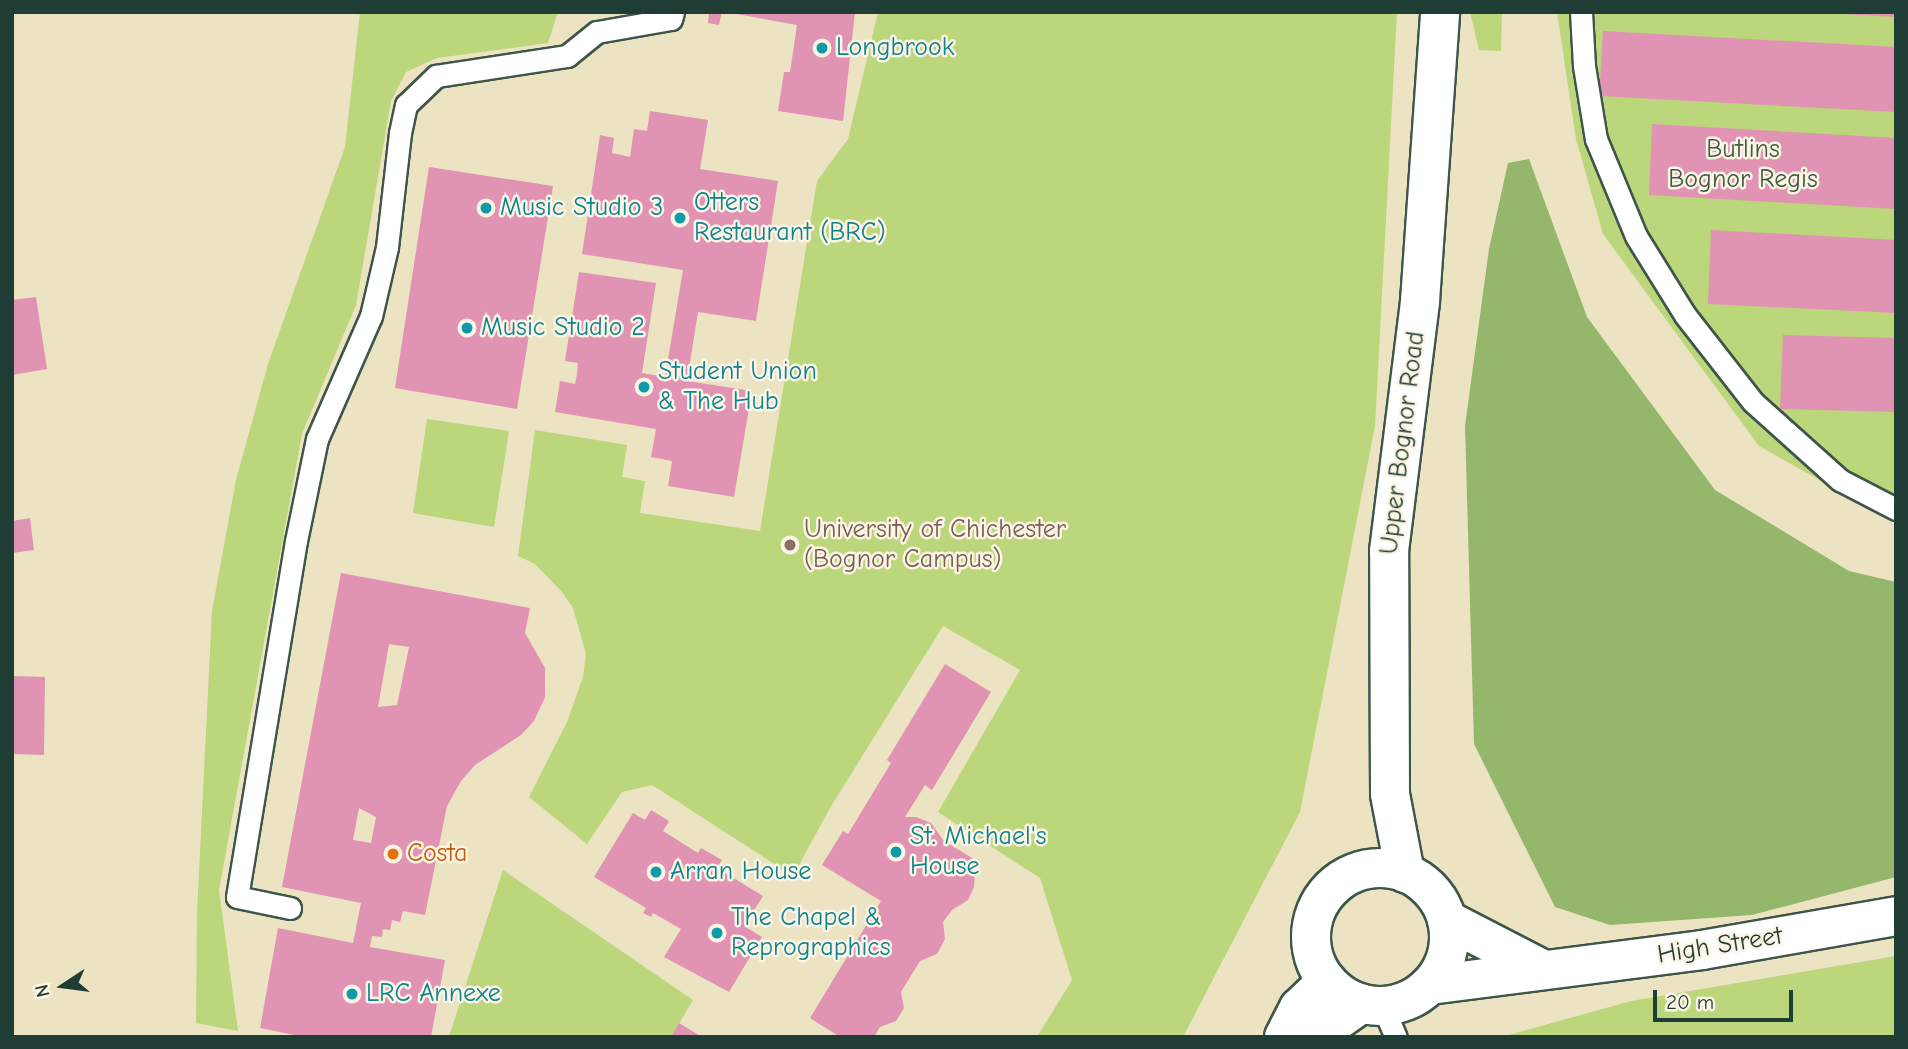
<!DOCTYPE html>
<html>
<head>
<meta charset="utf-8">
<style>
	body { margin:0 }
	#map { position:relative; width:1908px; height:1049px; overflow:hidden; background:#ebe3c1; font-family:"Comic Neue",sans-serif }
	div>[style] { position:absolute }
	.green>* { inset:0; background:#bcd67c }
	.forest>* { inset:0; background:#95b76c }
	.building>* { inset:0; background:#e093b3 }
	.roads { filter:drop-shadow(2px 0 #3e5649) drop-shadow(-2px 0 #3e5649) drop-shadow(0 2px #3e5649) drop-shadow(0 -2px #3e5649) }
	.lane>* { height:21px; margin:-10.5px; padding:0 10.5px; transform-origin:10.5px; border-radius:10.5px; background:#fff }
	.secondary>* { height:38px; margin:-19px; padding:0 19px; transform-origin:19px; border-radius:19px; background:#fff }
	.secondary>.ring { margin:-19px; padding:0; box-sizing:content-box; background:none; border:38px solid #fff; border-radius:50% }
	.dots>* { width:19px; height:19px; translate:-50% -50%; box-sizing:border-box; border:4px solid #fcf5e5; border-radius:50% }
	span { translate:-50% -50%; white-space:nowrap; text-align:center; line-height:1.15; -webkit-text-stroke:5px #fcf5e5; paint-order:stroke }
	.culture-label { font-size:26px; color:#0d838f }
	.left { translate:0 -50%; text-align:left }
	.park-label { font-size:26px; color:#3e5c42 }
	.street-label { font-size:26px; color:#1f3d34 }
	.education-label { font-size:26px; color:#785e54 }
	.food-label { font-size:26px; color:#c56008 }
	.frame { position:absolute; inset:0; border:14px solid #1f3d34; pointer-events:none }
	.north { position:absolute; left:28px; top:951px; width:70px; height:70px; -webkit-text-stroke:5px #fcf5e5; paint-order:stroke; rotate:257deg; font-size:19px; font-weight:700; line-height:28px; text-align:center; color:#1f3d34 }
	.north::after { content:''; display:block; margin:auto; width:24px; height:32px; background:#1f3d34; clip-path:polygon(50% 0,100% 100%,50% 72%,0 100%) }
	.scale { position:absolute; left:1653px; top:990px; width:140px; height:32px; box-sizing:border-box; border:4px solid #1f3d34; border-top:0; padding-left:9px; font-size:21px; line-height:24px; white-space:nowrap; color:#1f3d34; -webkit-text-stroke:5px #fcf5e5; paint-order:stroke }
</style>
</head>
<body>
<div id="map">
	<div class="green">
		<i style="clip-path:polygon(360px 12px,558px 12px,548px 43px,437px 58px,406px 72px,391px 101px,356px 305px,302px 434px,219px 890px,238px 1031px,196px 1023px,197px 913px,212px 611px,236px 480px,268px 364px,345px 147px)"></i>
		<i style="clip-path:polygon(878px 12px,1397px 12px,1375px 426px,1300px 812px,1183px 1037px,1037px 1037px,1072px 980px,1040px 878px,938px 812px,1020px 670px,943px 626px,830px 808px,793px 876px,652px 785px,622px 792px,587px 844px,529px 797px,567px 722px,583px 677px,586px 654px,573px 608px,562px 592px,535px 564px,518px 556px,535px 430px,627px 445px,622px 477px,645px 481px,640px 513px,760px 531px,817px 181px,848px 139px)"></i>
		<i style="clip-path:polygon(1470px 12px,1502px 12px,1501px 51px,1479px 50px)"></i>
		<i style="clip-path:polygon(1557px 12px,1896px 12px,1896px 523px,1759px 446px,1603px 234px,1576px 139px)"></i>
		<i style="clip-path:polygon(427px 419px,509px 431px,494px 527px,413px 513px)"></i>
		<i style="clip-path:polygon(503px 870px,693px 1000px,671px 1037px,449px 1037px)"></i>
		<i style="clip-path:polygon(1896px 956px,1896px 1037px,1502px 1037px,1631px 1001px)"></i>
	</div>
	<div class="forest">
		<i style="clip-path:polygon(1529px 159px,1587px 317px,1715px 490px,1849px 571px,1896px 582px,1896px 877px,1752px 915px,1610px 925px,1555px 907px,1474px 744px,1465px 426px,1489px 249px,1508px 163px)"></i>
	</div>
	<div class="building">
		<i style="clip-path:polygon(709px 12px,722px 12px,719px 25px,708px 23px)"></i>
		<i style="clip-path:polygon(725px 12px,855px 12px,843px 121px,778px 111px,784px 72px,790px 72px,797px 25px)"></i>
		<i style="clip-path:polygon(1843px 12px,1896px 12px,1896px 17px,1843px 14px)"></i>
		<i style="clip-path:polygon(1603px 31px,1896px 47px,1896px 112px,1599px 96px)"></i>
		<i style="clip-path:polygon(650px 111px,708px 120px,700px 169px,778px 181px,756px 321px,698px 312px,687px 381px,752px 391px,734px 497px,668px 486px,672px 461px,651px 457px,656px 429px,555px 412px,560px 381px,575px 384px,577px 374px,578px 363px,565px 361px,579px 272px,656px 283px,642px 373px,665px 377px,683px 270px,582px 254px,600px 135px,614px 138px,612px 153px,630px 157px,634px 129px,647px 131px)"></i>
		<i style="clip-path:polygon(1652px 124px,1896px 138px,1896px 209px,1649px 195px)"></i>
		<i style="clip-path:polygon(429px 167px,553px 186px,517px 409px,395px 388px)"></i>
		<i style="clip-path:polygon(1711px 230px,1896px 240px,1896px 313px,1708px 304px)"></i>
		<i style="clip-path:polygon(36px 297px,47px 369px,12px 375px,12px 300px)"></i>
		<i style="clip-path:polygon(1783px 335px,1896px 338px,1896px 412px,1780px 409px)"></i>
		<i style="clip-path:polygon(30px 518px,34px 550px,12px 553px,12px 521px)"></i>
		<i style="clip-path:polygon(evenodd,341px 573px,530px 608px,525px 633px,545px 668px,545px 697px,534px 721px,521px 735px,475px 765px,461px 781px,447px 806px,425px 915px,403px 911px,400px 922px,392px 920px,390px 930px,383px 929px,382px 937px,372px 936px,370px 947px,445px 960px,431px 1037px,304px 1037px,260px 1028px,278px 928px,353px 943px,361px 903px,282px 887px,341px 573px,389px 644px,409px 647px,397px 705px,378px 707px,389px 644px,341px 573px,359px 808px,376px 817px,371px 843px,353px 840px,359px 808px)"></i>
		<i style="clip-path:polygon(945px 664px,991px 692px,932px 790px,925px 785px,905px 817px,916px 817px,931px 823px,943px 840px,980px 863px,975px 873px,974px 887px,968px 900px,952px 910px,943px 922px,945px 939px,937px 954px,920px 961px,901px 992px,904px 1008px,896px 1021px,880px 1027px,874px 1037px,840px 1037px,810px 1018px,881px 901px,822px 865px,843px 831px,848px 834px,891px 763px,887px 760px)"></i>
		<i style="clip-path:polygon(12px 676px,45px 677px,44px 755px,12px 754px)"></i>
		<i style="clip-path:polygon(651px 810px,669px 821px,663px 831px,698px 853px,701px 848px,722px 860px,717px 868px,763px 896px,744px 926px,762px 937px,729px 992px,664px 957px,681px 929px,653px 913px,651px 917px,643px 913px,646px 908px,594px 877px,633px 813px,645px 820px)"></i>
		<i style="clip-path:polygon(679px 1023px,702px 1037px,671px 1037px)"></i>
	</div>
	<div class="roads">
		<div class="lane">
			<i style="left:1581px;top:12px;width:54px;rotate:86.8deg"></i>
			<i style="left:1584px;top:66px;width:74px;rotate:80.7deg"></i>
			<i style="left:1596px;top:139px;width:105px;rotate:67.6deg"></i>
			<i style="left:1636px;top:236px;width:93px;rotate:58.2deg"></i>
			<i style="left:1685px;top:315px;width:110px;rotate:52deg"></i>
			<i style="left:1753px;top:402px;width:117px;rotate:41.9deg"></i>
			<i style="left:1840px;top:480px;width:63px;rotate:27.4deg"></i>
			<i style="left:290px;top:908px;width:54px;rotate:-168.3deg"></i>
			<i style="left:237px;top:897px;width:361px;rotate:-80.6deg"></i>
			<i style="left:296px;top:541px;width:104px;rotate:-78.4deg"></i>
			<i style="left:317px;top:439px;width:134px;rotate:-66.3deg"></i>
			<i style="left:371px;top:316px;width:71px;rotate:-76.9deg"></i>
			<i style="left:387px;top:247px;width:115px;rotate:-83.5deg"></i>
			<i style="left:400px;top:133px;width:29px;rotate:-78deg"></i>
			<i style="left:406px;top:105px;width:42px;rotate:-44deg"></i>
			<i style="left:436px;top:76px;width:133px;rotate:-8.7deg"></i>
			<i style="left:567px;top:56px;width:38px;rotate:-39deg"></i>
			<i style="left:597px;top:32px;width:75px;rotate:-10deg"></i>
			<i style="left:671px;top:19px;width:7px;rotate:-74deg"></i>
			<i style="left:1383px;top:1007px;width:33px;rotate:67deg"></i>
		</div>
		<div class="secondary">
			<i class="ring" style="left:1311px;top:868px;width:100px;height:100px"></i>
			<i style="left:1405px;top:873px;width:80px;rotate:-100.8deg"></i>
			<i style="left:1390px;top:794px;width:243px;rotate:-90.2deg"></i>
			<i style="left:1389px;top:551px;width:252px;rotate:-82.9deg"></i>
			<i style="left:1420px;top:301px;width:290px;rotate:-86deg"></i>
			<i style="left:1447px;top:920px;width:109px;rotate:27.3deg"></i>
			<i style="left:1430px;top:985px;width:274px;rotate:-7.3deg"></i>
			<i style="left:1702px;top:950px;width:197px;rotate:-9.9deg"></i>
			<i style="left:1284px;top:1037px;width:33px;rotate:-63deg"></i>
			<i style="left:1299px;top:1008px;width:39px;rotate:-44deg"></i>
			<i style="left:1314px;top:1037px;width:57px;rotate:-35.1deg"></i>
		</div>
	</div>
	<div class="dots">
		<i style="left:822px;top:48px;background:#0f9aa8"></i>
		<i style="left:486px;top:208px;background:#0f9aa8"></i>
		<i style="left:680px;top:218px;background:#0f9aa8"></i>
		<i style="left:467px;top:328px;background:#0f9aa8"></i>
		<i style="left:644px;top:387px;background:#0f9aa8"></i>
		<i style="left:790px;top:545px;background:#8d6e63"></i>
		<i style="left:896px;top:852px;background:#0f9aa8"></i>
		<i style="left:393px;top:854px;background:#e8710a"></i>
		<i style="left:656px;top:872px;background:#0f9aa8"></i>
		<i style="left:717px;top:933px;background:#0f9aa8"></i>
		<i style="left:352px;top:994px;background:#0f9aa8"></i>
	</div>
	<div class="culture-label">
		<span class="left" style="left:836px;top:48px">Longbrook</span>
		<span class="left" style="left:694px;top:218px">Otters<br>Restaurant (BRC)</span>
		<span class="left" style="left:500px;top:208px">Music Studio 3</span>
		<span class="left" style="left:481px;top:328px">Music Studio 2</span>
		<span class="left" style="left:658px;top:387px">Student Union<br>&amp; The Hub</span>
		<span class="left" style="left:910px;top:852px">St. Michael's<br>House</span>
		<span class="left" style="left:670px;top:872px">Arran House</span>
		<span class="left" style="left:731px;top:933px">The Chapel &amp;<br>Reprographics</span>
		<span class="left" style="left:366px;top:994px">LRC Annexe</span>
	</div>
	<div class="park-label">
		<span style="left:1743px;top:165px">Butlins<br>Bognor Regis</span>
	</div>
	<div class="street-label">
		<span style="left:1403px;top:443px;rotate:-83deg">Upper Bognor Road</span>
		<span style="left:1720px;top:946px;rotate:-9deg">High Street</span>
	</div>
	<div class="education-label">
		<span class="left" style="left:804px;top:545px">University of Chichester<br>(Bognor Campus)</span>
	</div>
	<div class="food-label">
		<span class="left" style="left:407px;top:854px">Costa</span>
	</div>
	<div class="frame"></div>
	<div class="north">N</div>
	<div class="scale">20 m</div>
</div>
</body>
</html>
